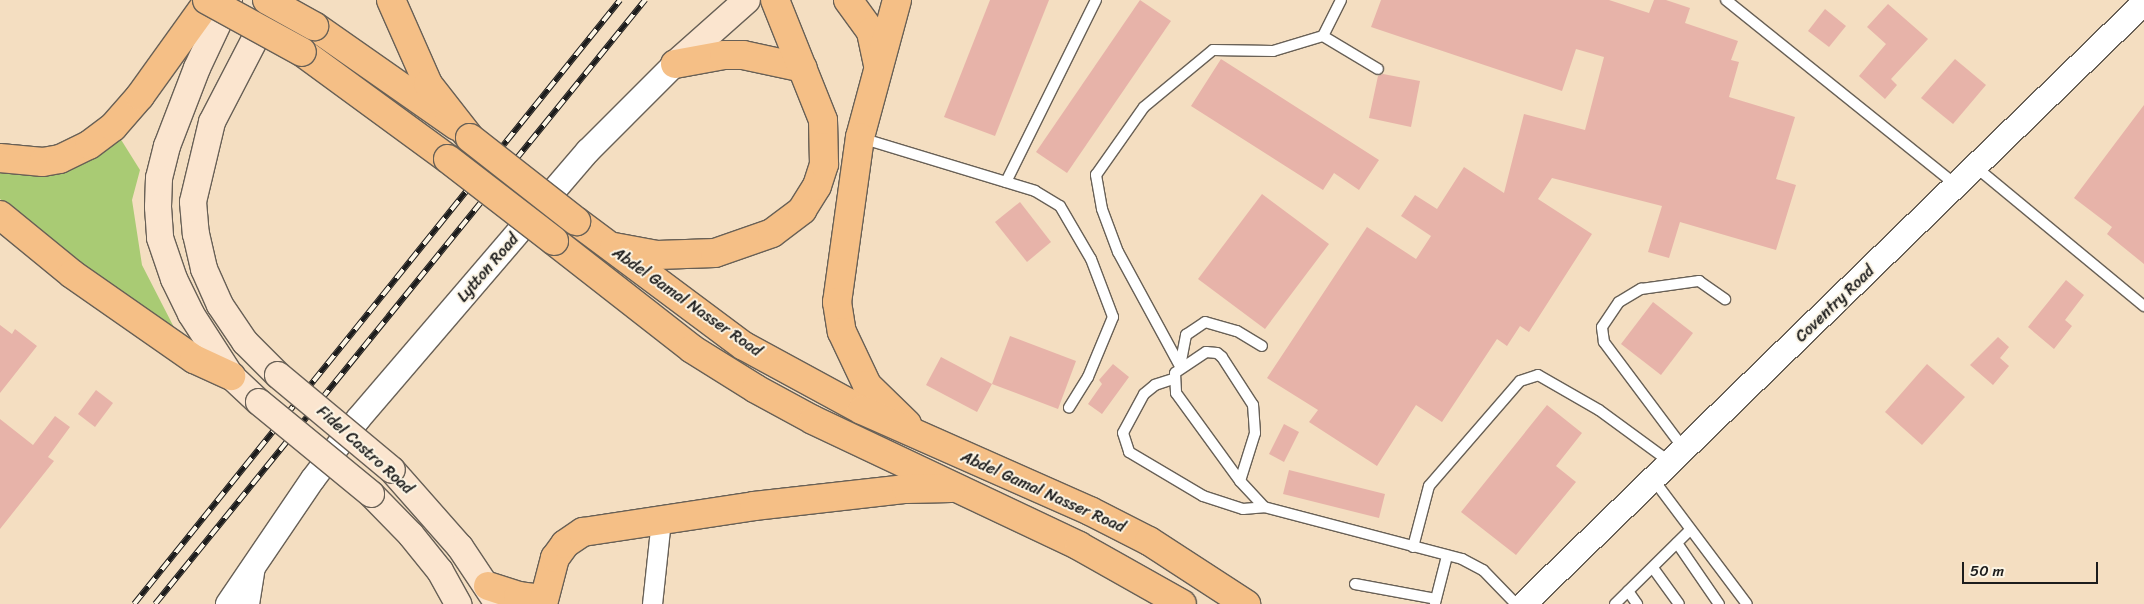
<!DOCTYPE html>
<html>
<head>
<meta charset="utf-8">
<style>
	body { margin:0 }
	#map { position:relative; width:2144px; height:604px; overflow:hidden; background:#f4dec1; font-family:Sriracha,sans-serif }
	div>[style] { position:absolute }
	.green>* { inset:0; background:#a9cb74 }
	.building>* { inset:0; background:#e7b3a9 }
	.roads { filter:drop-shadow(1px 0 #686056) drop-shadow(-1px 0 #686056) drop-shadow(0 1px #686056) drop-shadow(0 -1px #686056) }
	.service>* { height:10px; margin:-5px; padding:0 5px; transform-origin:5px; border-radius:5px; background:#fff }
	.minor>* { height:19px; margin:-9.5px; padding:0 9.5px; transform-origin:9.5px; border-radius:9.5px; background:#fff }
	.tertiary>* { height:24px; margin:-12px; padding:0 12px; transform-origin:12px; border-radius:12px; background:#fff }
	.secondary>* { height:26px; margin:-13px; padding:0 13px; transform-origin:13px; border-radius:13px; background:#fbe5cf }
	.primary>* { height:28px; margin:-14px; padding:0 14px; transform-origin:14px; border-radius:14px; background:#f5bf86 }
	.trunk>* { height:28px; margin:-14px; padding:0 14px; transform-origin:14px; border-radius:14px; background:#f5bf86 }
	.rail>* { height:5.5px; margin-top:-2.75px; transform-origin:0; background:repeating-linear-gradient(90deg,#fcf5e5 0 11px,#1c1c1c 0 22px); box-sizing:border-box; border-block:1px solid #1c1c1c }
	.bridges { filter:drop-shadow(1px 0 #686056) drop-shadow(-1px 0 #686056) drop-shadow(0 1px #686056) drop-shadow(0 -1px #686056) }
	.secondary-bridge>* { height:26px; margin:-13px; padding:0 13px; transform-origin:13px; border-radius:13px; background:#fbe5cf }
	.primary-bridge>* { height:28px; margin:-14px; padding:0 14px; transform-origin:14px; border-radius:14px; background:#f5bf86 }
	.trunk-bridge>* { height:28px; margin:-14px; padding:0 14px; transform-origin:14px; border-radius:14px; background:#f5bf86 }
	span { translate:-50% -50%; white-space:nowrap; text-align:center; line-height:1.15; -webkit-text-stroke:4px #fcf5e5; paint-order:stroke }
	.street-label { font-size:16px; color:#1c1c1c }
	.scale { position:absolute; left:1962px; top:562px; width:136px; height:22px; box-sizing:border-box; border:2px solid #1c1c1c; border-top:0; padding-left:6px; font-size:15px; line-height:18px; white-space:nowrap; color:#1c1c1c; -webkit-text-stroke:4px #fcf5e5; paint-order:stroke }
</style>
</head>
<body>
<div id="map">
	<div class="green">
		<i style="clip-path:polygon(120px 138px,140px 170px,132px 200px,142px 265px,181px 341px,98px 283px,24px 216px,0 199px,0 166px)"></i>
	</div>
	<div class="building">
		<i style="clip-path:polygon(990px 0,1049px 0,995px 136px,944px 117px)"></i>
		<i style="clip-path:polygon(1140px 0,1171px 21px,1067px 173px,1036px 152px)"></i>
		<i style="clip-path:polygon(1381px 0,1609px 0,1649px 13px,1654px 0,1666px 0,1690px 8px,1685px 23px,1738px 41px,1731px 60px,1739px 62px,1729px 97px,1795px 117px,1776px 179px,1796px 185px,1776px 250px,1680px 222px,1669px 258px,1648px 252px,1662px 206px,1552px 178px,1538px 199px,1592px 234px,1529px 332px,1520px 326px,1507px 346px,1497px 339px,1442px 422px,1416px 405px,1377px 466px,1309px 422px,1318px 410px,1267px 378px,1367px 227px,1416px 259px,1431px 236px,1401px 216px,1415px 195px,1437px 209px,1464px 167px,1504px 193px,1524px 114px,1585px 130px,1604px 57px,1576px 49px,1562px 91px,1371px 27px)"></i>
		<i style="clip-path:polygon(1888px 4px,1928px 39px,1891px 79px,1897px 85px,1885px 99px,1859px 76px,1886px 44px,1867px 27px)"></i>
		<i style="clip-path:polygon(1825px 9px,1846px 26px,1829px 47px,1808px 31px)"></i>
		<i style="clip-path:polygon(1221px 59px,1379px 160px,1359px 190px,1334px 173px,1323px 190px,1191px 106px)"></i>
		<i style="clip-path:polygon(1955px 59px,1986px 85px,1953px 124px,1921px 98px)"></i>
		<i style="clip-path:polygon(1383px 74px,1420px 81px,1411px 127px,1369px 118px,1378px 76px)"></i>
		<i style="clip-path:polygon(2144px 105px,2144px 264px,2107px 234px,2112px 227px,2074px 198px)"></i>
		<i style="clip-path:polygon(1262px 194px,1329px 244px,1265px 329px,1198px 279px)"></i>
		<i style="clip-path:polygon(1020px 202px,1051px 242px,1027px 262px,995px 222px)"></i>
		<i style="clip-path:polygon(2066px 280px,2084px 295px,2065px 320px,2072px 326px,2054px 349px,2028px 327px)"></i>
		<i style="clip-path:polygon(1653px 302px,1693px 333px,1661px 375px,1621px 344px)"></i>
		<i style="clip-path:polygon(0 325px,12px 334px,15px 329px,37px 346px,0 393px)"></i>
		<i style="clip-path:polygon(1010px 336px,1076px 361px,1058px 409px,992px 384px)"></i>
		<i style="clip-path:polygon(1998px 337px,2009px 347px,2000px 358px,2009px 366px,1993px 385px,1970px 365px)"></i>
		<i style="clip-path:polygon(941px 357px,992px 384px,977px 412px,926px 385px)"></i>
		<i style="clip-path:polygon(1113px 364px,1129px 377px,1102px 414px,1088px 404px,1102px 384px,1099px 380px)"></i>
		<i style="clip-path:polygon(1927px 364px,1965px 397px,1922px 445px,1885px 412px)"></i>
		<i style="clip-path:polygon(96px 390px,113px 403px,95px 427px,78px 414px)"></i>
		<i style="clip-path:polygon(1547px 405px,1582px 433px,1556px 466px,1576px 482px,1516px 555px,1461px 512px)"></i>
		<i style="clip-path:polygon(55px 416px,70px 427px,48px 457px,54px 461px,0 529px,0 419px,33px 445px)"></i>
		<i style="clip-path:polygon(1284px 424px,1299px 432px,1284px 462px,1269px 454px)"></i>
		<i style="clip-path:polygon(1289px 470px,1385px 494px,1379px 518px,1283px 494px)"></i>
	</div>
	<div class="roads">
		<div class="service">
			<i style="left:1726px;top:0;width:297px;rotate:38.8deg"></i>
			<i style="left:1323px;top:36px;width:64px;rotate:31deg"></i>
			<i style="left:861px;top:138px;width:182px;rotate:16.9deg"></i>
			<i style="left:1035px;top:191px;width:29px;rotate:31deg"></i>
			<i style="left:1060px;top:206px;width:61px;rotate:59.7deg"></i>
			<i style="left:1091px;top:259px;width:62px;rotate:69.2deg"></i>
			<i style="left:1113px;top:317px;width:65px;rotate:112.6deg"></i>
			<i style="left:1088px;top:377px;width:36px;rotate:122deg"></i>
			<i style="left:1977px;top:168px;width:217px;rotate:39.6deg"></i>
			<i style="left:1006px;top:182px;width:203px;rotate:-63.7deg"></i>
			<i style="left:1180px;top:366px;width:130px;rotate:-118.5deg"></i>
			<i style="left:1118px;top:252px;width:46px;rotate:-110.4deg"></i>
			<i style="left:1102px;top:209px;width:35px;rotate:-100deg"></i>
			<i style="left:1096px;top:175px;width:83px;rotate:-54.8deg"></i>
			<i style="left:1144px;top:107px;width:89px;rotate:-39.6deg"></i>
			<i style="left:1213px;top:50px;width:60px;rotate:1deg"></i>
			<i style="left:1273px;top:51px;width:52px;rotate:-16.7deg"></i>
			<i style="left:1323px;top:36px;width:40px;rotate:-63.4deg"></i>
			<i style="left:1180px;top:366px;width:32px;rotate:-79deg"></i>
			<i style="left:1186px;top:335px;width:23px;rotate:-34deg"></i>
			<i style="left:1205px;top:322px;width:33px;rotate:16deg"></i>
			<i style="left:1237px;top:331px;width:29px;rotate:31deg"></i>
			<i style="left:1173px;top:379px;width:19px;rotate:162deg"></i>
			<i style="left:1155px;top:385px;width:14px;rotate:141deg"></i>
			<i style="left:1144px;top:394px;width:44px;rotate:118.3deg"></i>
			<i style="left:1123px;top:433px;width:20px;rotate:72deg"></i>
			<i style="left:1129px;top:452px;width:86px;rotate:30.7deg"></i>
			<i style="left:1203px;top:496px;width:42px;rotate:18deg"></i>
			<i style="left:1243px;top:509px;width:21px;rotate:-5deg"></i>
			<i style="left:1684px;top:449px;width:134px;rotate:-126.8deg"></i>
			<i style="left:1604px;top:342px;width:15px;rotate:-98deg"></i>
			<i style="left:1602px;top:327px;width:30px;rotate:-56deg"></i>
			<i style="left:1619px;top:302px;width:26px;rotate:-31deg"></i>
			<i style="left:1641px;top:289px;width:59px;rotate:-7.9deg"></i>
			<i style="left:1699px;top:281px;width:32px;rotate:35deg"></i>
			<i style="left:1653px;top:479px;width:156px;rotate:53.1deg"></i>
			<i style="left:1240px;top:481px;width:50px;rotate:-72.6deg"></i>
			<i style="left:1255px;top:433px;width:28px;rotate:-94deg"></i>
			<i style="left:1253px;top:405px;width:57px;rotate:-122.9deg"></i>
			<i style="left:1222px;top:357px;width:6px;rotate:-141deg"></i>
			<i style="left:1217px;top:353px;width:11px;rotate:-175deg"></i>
			<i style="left:1206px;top:352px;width:37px;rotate:146deg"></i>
			<i style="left:1175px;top:373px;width:20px;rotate:87deg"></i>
			<i style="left:1176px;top:393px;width:109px;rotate:54deg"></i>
			<i style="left:1240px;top:481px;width:35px;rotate:47deg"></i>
			<i style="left:1264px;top:507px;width:205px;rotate:14.7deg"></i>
			<i style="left:1462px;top:559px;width:24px;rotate:28deg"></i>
			<i style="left:1483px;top:570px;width:47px;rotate:45.9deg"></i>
			<i style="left:1677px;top:543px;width:74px;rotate:55.5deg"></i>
			<i style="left:1413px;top:547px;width:63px;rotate:-75.3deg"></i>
			<i style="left:1429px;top:486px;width:139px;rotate:-49.1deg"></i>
			<i style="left:1520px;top:381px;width:19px;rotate:-18deg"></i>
			<i style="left:1538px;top:375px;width:70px;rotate:29.8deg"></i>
			<i style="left:1599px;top:410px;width:88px;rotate:36.2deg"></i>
			<i style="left:1653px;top:568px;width:44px;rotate:54.2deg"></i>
			<i style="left:1355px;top:584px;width:82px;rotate:10.5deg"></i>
			<i style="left:1628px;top:591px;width:16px;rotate:55deg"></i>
			<i style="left:1435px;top:603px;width:49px;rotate:-75.7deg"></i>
			<i style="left:1615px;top:604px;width:105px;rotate:-44.6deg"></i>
		</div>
		<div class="minor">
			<i style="left:249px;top:604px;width:37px;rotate:-81deg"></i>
			<i style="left:652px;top:604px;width:84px;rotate:-83.9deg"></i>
		</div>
		<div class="tertiary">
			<i style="left:228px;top:604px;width:151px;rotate:-55.8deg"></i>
			<i style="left:313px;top:479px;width:76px;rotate:-53deg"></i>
			<i style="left:359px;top:418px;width:352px;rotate:-49.4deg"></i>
			<i style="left:588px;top:151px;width:123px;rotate:-45deg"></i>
			<i style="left:1524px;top:604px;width:863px;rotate:-44.11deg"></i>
		</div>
		<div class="secondary">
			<i style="left:229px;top:0;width:75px;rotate:115.2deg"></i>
			<i style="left:197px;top:68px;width:84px;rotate:111deg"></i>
			<i style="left:167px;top:146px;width:33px;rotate:104deg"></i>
			<i style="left:159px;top:178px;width:29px;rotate:92deg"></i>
			<i style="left:158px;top:207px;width:31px;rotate:86deg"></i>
			<i style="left:160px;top:238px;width:43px;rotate:71.1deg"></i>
			<i style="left:174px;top:279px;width:39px;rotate:64deg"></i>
			<i style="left:191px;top:314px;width:74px;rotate:57.2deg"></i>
			<i style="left:231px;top:376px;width:38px;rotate:43deg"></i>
			<i style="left:270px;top:10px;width:126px;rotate:117.4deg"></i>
			<i style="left:212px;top:122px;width:82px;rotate:103.4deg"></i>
			<i style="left:193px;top:202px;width:32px;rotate:85deg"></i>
			<i style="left:196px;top:234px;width:36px;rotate:77deg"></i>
			<i style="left:204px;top:269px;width:39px;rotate:66deg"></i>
			<i style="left:220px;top:305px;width:45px;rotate:56deg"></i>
			<i style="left:245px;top:342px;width:47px;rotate:45deg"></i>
			<i style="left:675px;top:64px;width:96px;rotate:-41.6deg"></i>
			<i style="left:392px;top:470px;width:103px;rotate:48.6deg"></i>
			<i style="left:460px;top:547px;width:69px;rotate:56.3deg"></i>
			<i style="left:371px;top:494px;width:57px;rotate:45.7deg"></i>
			<i style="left:411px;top:535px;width:46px;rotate:51.1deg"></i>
			<i style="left:440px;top:571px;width:38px;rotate:61deg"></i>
		</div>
		<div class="primary">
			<i style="left:314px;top:26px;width:174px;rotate:35deg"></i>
			<i style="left:0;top:215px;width:93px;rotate:39.3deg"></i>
			<i style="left:72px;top:274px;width:149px;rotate:34.9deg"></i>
			<i style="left:194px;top:359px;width:41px;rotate:24.7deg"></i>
		</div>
		<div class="trunk">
			<i style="left:391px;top:0;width:92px;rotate:66.2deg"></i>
			<i style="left:428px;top:84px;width:68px;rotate:52.1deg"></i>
			<i style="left:848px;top:0;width:39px;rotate:54deg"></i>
			<i style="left:871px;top:32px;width:33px;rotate:78deg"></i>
			<i style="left:897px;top:0;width:142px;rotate:105.1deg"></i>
			<i style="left:860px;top:137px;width:167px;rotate:97.9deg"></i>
			<i style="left:837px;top:302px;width:30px;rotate:81deg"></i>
			<i style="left:842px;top:332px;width:59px;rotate:64.7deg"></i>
			<i style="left:867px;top:385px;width:56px;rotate:44.3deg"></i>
			<i style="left:302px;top:52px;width:181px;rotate:36.2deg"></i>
			<i style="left:675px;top:64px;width:50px;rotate:-10.4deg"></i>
			<i style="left:724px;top:55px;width:19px"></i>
			<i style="left:743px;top:55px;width:61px;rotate:12.2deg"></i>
			<i style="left:0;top:158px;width:43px;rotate:5.3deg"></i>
			<i style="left:43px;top:162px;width:17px;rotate:-10deg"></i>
			<i style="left:60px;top:159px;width:32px;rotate:-26deg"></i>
			<i style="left:89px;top:145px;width:30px;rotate:-37deg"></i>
			<i style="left:113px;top:127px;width:41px;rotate:-48.9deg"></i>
			<i style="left:140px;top:96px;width:118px;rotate:-54.3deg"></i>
			<i style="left:576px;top:221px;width:209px;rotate:36.7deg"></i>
			<i style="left:744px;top:346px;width:134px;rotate:28.5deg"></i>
			<i style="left:862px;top:410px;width:249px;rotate:23.9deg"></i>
			<i style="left:1090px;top:511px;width:66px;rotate:27deg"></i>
			<i style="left:1149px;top:541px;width:116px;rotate:33deg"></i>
			<i style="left:554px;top:241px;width:175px;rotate:38deg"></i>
			<i style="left:692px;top:349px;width:75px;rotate:32deg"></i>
			<i style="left:756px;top:389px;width:65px;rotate:28.5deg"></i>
			<i style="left:813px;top:420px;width:294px;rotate:25.3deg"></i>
			<i style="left:1079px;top:546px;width:118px;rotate:29.4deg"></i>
			<i style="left:614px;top:247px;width:44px;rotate:10.5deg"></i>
			<i style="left:657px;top:255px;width:58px;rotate:-2deg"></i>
			<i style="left:715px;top:253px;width:60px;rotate:-19.3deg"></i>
			<i style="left:772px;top:233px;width:38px;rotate:-37deg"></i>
			<i style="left:802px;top:210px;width:28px;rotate:-58deg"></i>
			<i style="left:817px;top:186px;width:23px;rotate:-72deg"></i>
			<i style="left:824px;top:164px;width:44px;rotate:-91.3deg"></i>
			<i style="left:823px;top:120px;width:129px;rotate:-111.8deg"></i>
			<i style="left:488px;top:586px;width:32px;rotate:18deg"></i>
			<i style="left:518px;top:596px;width:26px;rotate:7deg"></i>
			<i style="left:543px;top:604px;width:48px;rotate:-75.4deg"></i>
			<i style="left:555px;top:558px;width:17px;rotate:-54deg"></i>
			<i style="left:565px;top:544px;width:22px;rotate:-34deg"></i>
			<i style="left:583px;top:532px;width:173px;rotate:-8.6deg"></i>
			<i style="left:754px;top:506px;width:153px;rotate:-6.4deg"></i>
			<i style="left:906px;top:489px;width:45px;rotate:-1.3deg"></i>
		</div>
	</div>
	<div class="rail">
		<i style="left:134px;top:604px;width:775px;rotate:-51.18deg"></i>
		<i style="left:155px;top:604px;width:778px;rotate:-50.95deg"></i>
	</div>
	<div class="bridges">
		<div class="secondary-bridge">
			<i style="left:278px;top:375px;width:148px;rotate:39.8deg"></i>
			<i style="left:259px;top:402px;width:145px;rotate:39.4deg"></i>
		</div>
		<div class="primary-bridge">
			<i style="left:267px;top:0;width:54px;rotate:29deg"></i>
		</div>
		<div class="trunk-bridge">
			<i style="left:207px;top:0;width:108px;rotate:28.7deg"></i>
			<i style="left:470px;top:138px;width:135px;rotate:38.1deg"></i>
			<i style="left:448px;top:159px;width:134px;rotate:37.7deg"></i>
		</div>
	</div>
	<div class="street-label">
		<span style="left:488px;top:268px;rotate:-49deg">Lytton Road</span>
		<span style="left:687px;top:302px;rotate:35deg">Abdel Gamal Nasser Road</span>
		<span style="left:1835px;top:304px;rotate:-44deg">Coventry Road</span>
		<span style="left:365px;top:450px;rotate:42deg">Fidel Castro Road</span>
		<span style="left:1043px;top:492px;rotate:24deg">Abdel Gamal Nasser Road</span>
	</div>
	<div class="scale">50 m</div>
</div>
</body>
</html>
